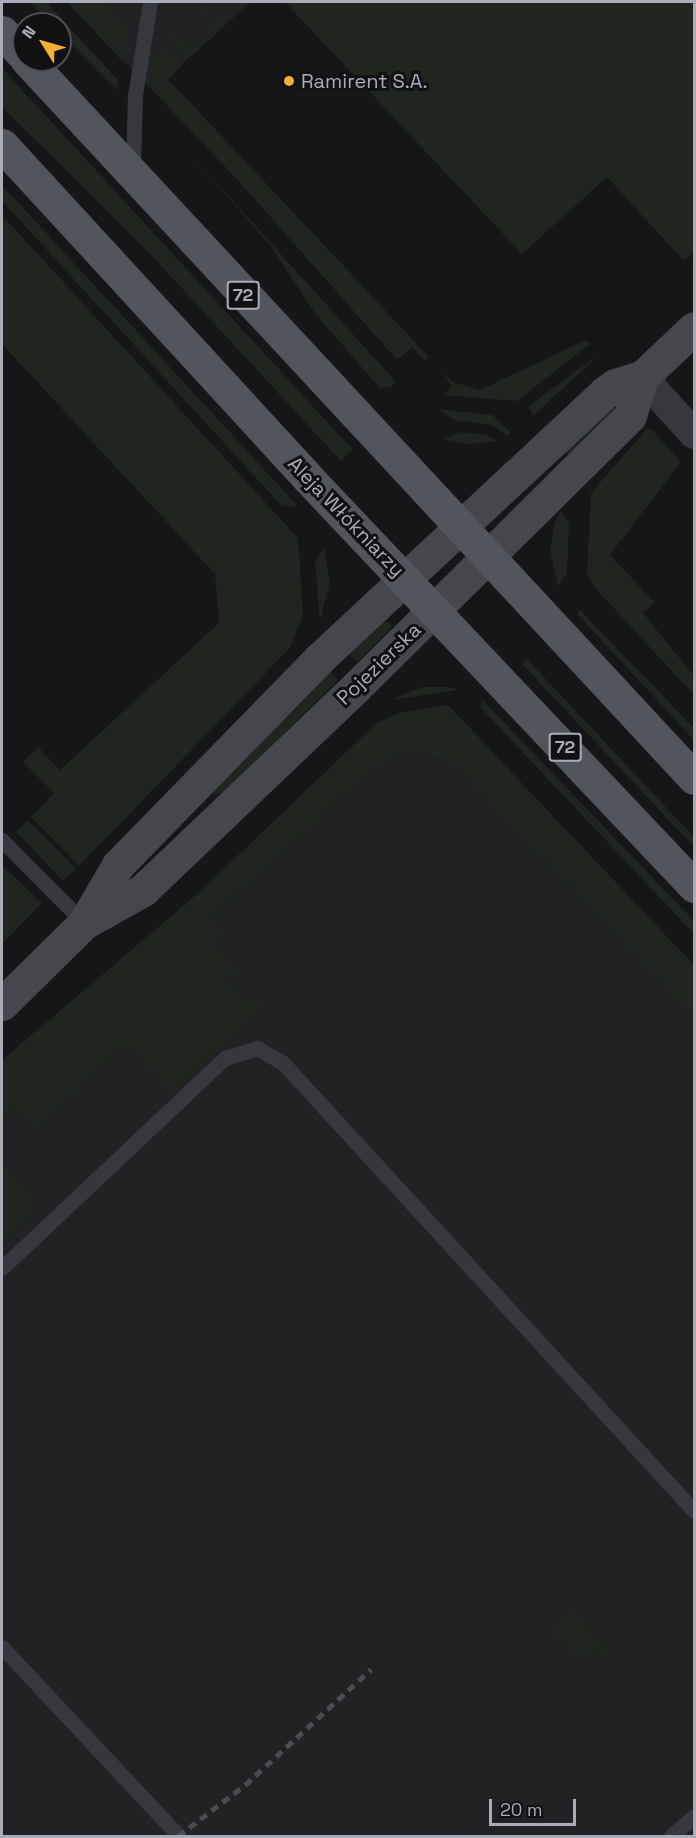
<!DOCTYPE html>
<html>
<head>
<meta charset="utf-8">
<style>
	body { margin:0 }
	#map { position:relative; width:696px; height:1838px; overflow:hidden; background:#161618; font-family:"Space Grotesk",sans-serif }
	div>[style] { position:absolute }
	.built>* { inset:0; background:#222225 }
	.green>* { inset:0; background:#1e261f }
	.lane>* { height:15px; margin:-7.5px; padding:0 7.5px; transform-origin:7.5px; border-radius:7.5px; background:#37383d }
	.street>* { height:30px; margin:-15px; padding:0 15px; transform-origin:15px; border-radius:15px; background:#37383d }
	.secondary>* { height:33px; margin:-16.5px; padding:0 16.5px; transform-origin:16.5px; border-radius:16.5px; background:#45474d }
	.primary>* { height:33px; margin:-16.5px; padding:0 16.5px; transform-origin:16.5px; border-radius:16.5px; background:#53555c }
	.rail>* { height:4.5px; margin-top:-2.25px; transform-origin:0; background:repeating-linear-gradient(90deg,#4a4c52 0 8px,transparent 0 14px) }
	.dots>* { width:16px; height:16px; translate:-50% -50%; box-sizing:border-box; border:3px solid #111113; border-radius:50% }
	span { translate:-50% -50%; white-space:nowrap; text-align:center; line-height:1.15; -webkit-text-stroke:6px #111113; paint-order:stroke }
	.shield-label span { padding:2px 4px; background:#111113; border:2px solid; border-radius:4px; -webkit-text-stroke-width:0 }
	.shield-label { font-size:18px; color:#a8adb8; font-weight:700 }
	.poi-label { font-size:20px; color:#a8adb8 }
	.left { translate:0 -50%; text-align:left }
	.street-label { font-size:20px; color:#a8adb8 }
	.frame { position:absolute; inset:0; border:3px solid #a8adb8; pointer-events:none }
	.north { position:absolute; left:12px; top:12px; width:60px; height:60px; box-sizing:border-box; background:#111113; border:2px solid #4d4f55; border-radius:50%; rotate:307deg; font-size:16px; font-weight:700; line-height:24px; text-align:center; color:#a8adb8 }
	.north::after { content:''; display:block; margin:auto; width:21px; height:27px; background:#f2b134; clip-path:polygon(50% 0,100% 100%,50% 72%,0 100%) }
	.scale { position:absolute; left:489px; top:1799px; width:87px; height:27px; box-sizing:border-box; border:3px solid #a8adb8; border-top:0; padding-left:8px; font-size:18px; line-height:21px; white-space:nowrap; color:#a8adb8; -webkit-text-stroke:4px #111113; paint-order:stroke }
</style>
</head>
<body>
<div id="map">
	<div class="built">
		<i style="clip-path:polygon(68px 2px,251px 2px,152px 90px)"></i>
		<i style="clip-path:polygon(398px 754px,437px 756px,449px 761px,694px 1017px,694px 1836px,2px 1836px,2px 1116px,383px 761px)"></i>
	</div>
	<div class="green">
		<i style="clip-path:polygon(30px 2px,46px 2px,118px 80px,118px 91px,60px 33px,60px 24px,51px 24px)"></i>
		<i style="clip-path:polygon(67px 2px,106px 2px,128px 27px,122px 61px)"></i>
		<i style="clip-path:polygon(285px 2px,694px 2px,694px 252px,684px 261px,607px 177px,522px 254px)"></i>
		<i style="clip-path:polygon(207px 4px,226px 25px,188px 59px,170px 38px,177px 31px,193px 47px,214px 26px,200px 10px)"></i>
		<i style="clip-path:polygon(164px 44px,183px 64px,168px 79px,429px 357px,425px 361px,412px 347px,397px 360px,235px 177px,152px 90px,153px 60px)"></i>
		<i style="clip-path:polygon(2px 68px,353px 450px,341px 461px,152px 256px,2px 107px)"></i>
		<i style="clip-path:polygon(163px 123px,396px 382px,391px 387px,380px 388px,317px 316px,270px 245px)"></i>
		<i style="clip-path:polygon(2px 185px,296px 504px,293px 507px,282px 506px,2px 201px)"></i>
		<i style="clip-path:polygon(2px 215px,298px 538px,303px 616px,289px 649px,79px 866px,31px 817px,54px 793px,23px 762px,38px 747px,60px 770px,219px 623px,215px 574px,2px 344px)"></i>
		<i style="clip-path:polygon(586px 340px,590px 344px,517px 401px,444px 395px,452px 386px,441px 370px,452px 382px,480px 390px)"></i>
		<i style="clip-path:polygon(599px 354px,573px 379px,533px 416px,529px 406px)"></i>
		<i style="clip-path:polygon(618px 403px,619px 403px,572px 459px,565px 452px)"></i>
		<i style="clip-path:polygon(438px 409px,492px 415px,511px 433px,507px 436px,492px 425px,454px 420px)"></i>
		<i style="clip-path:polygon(651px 429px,681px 462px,610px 555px,654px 602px,643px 613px,694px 676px,694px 695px,595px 588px,587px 573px,591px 493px,646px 430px)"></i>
		<i style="clip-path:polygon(460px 432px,487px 435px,497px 441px,469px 444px,443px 439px)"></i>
		<i style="clip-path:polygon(561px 510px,569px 523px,567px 573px,558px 587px,550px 551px,554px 524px)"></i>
		<i style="clip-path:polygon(324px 547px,330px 582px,320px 621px,315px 562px)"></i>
		<i style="clip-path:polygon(580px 610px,694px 728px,694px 740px,577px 614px)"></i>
		<i style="clip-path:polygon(383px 621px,391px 623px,391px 628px,357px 662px,348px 652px)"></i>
		<i style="clip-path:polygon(527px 659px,694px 837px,694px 847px,522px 664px)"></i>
		<i style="clip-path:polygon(329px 671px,338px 680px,224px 792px,214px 795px,213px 789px)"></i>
		<i style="clip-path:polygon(422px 687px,449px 687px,459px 690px,391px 700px)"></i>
		<i style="clip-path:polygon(482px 699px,694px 921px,694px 934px,480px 707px)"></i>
		<i style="clip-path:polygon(448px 705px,694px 965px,694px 1017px,449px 761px,437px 756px,398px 754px,383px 761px,211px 921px,223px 934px,213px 945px,238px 974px,228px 983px,247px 1003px,257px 994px,263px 1004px,257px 1015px,172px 1093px,126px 1046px,35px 1130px,14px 1108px,2px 1119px,2px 1060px,195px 896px,378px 722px,399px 713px)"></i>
		<i style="clip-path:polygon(27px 820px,76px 869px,63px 881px,16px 832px)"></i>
		<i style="clip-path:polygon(2px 865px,42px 903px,2px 944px)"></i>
		<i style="clip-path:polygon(2px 1162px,42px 1207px,8px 1238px,2px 1236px)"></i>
		<i style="clip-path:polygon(573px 1611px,580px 1615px,618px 1656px,569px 1653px,553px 1636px,552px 1629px,565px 1612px)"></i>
	</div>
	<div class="lane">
		<i style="left:133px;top:169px;width:74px;rotate:-88.5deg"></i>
		<i style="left:135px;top:95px;width:94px;rotate:-80.8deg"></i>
		<i style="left:2px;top:840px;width:117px;rotate:45.3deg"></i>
		<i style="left:2px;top:1268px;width:306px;rotate:-43.3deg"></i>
		<i style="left:225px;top:1058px;width:34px;rotate:-17deg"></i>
		<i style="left:257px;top:1048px;width:30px;rotate:30deg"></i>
		<i style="left:283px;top:1063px;width:608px;rotate:47.47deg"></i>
		<i style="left:2px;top:1647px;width:259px;rotate:46.9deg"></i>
		<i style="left:671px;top:1836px;width:30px;rotate:-41deg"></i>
	</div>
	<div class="street">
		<i style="left:642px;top:377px;width:77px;rotate:47.6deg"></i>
	</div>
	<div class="secondary">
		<i style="left:84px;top:923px;width:67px;rotate:-59.6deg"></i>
		<i style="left:118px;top:865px;width:288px;rotate:-45.7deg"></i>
		<i style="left:319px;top:659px;width:391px;rotate:-43deg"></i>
		<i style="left:605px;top:392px;width:12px;rotate:-35deg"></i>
		<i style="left:615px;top:385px;width:28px;rotate:-17deg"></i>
		<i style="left:642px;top:377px;width:71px;rotate:-43.3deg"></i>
		<i style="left:2px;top:1004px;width:115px;rotate:-44.6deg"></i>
		<i style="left:84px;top:923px;width:68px;rotate:-29.2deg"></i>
		<i style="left:143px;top:890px;width:294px;rotate:-43.6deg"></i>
		<i style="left:356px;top:687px;width:385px;rotate:-44.7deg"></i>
		<i style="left:630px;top:416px;width:41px;rotate:-72.9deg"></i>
	</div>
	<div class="primary">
		<i style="left:2px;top:32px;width:33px;rotate:47deg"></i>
		<i style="left:27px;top:60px;width:980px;rotate:47.11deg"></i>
		<i style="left:2px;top:145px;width:452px;rotate:47.4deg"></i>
		<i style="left:308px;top:478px;width:562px;rotate:46.59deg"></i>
	</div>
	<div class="rail">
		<i style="left:178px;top:1836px;width:84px;rotate:-37.3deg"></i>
		<i style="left:245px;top:1785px;width:171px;rotate:-42.6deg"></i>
	</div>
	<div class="dots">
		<i style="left:289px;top:81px;background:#f2b134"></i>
	</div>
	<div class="shield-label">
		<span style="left:243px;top:295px">72</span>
		<span style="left:565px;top:747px">72</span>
	</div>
	<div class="poi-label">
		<span class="left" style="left:301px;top:81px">Ramirent S.A.</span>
	</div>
	<div class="street-label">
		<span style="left:346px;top:517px;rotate:46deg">Aleja Włókniarzy</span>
		<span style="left:379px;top:664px;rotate:-44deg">Pojezierska</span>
	</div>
	<div class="frame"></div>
	<div class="north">N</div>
	<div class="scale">20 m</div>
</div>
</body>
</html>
